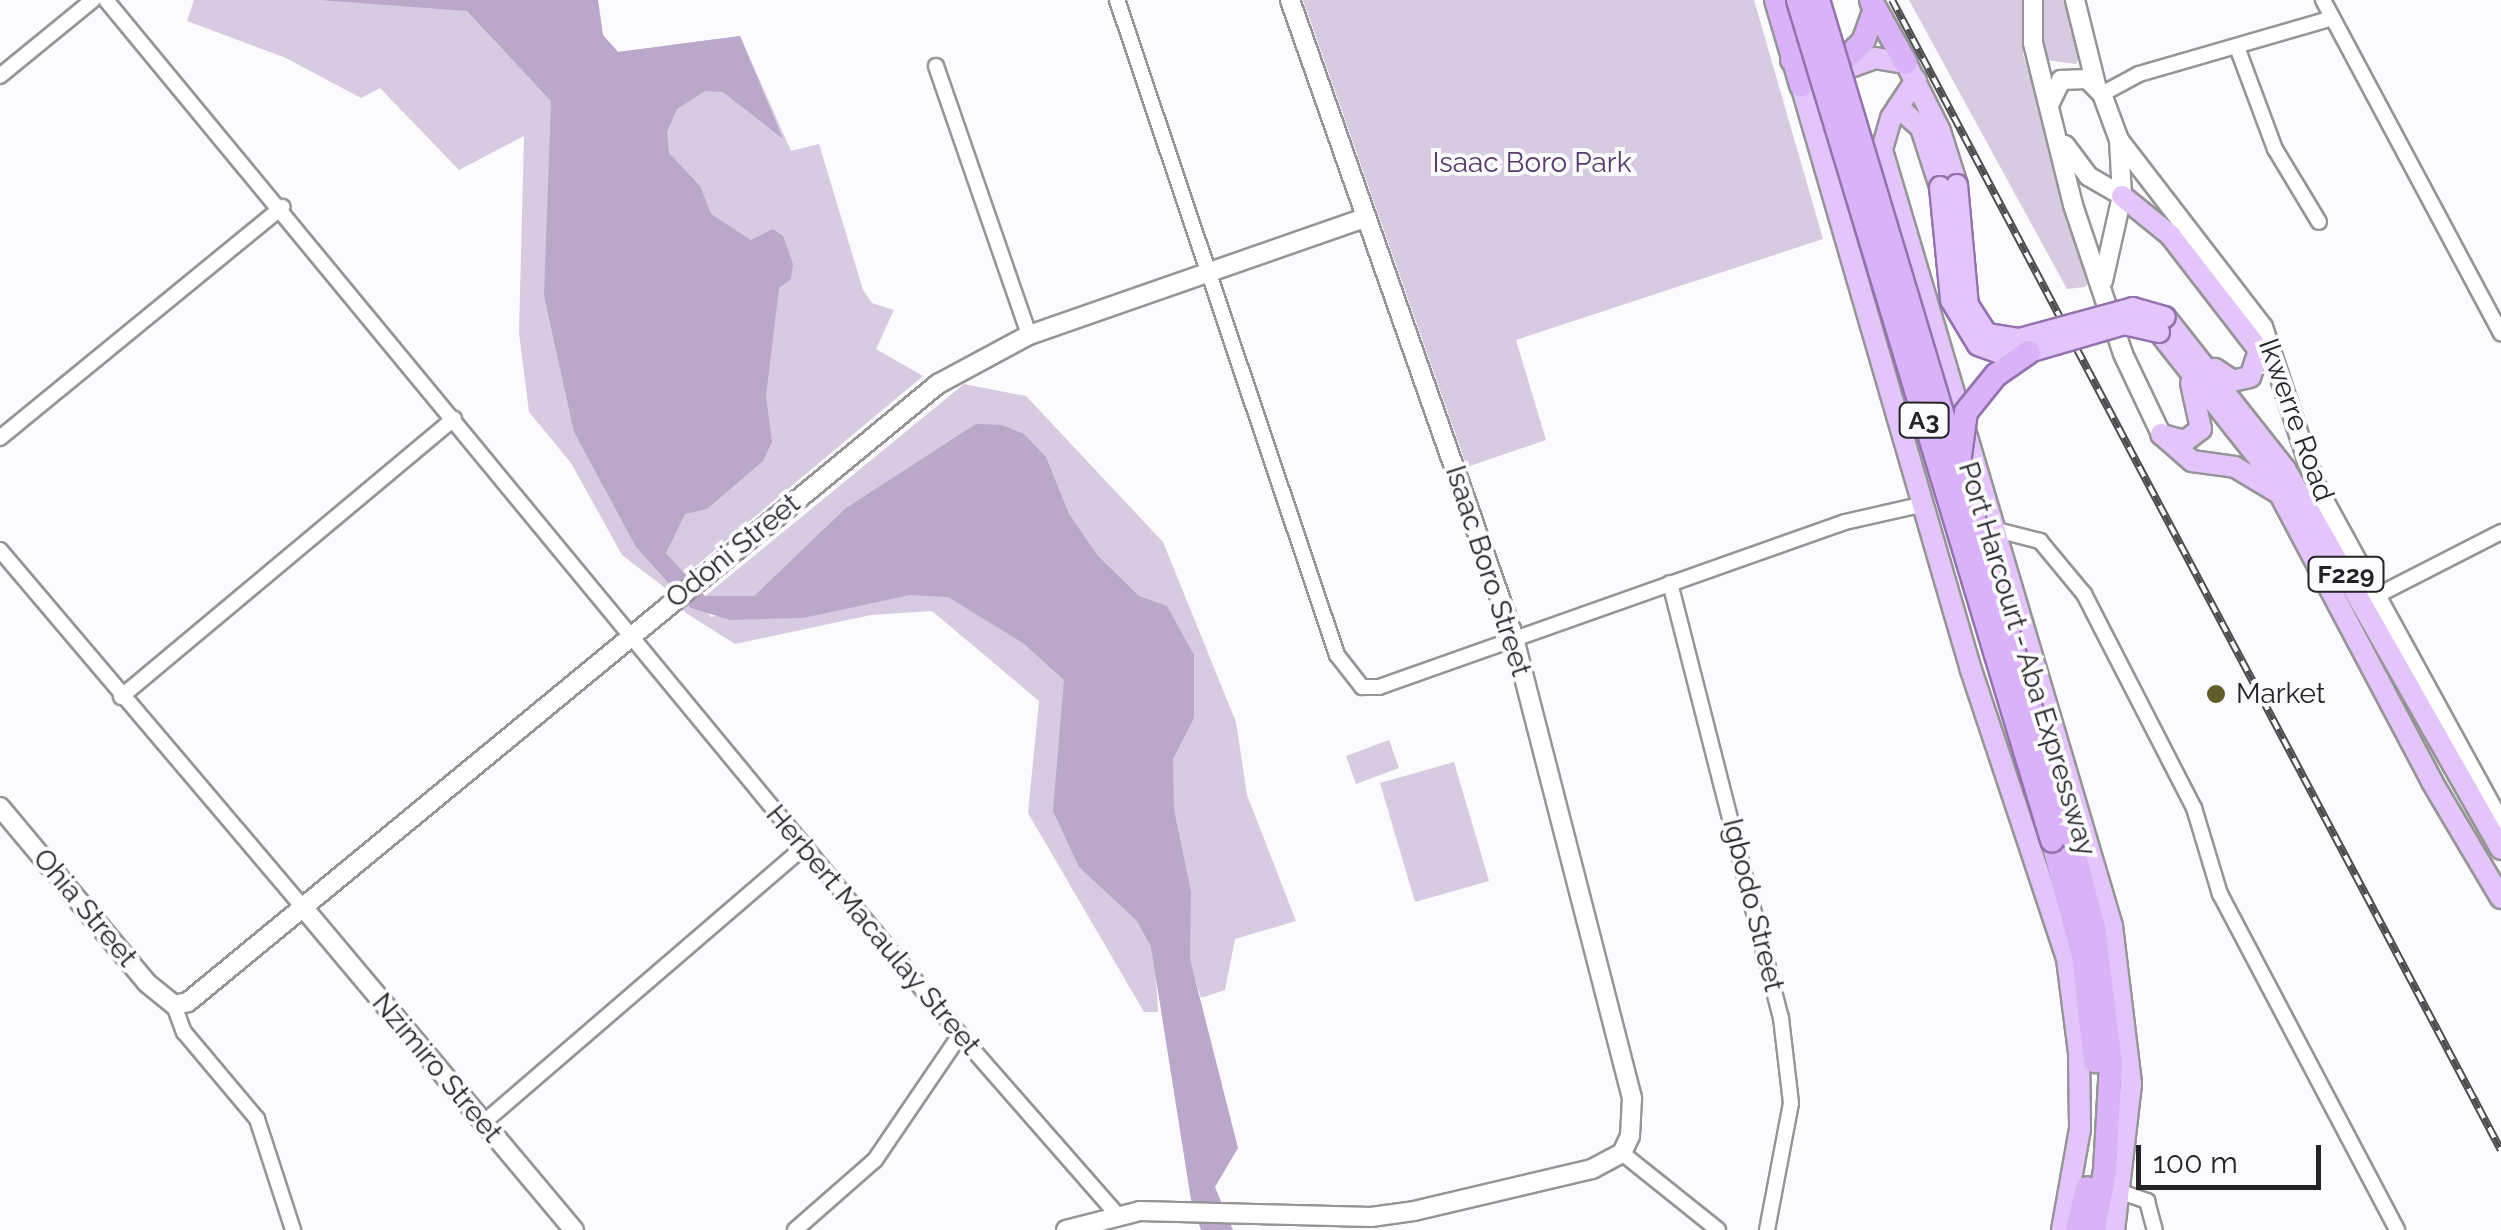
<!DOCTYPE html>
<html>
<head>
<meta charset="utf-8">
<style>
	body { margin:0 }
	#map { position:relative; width:2501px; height:1230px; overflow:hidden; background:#fbfafd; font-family:Raleway,sans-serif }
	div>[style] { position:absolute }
	.green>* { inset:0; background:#d7cbe1 }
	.water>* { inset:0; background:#baa7ca }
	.roads { filter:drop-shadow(2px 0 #959497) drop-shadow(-2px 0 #959497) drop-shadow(0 2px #959497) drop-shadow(0 -2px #959497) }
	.minor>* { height:14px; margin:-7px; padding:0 7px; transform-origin:7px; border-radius:7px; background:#fff }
	.tertiary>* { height:18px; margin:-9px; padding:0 9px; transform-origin:9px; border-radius:9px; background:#fff }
	.primary>* { height:20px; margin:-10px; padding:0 10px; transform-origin:10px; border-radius:10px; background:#e3c5fa }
	.trunk>* { height:22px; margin:-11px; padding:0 11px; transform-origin:11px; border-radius:11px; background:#dab2f8 }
	.rail>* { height:8px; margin-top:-4px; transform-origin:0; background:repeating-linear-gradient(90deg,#fbfafd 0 11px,#4d4c4e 0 22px); box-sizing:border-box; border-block:2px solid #4d4c4e }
	.bridges { filter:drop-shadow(2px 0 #9373ad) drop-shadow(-2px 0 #9373ad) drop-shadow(0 2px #9373ad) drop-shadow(0 -2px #9373ad) }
	.primary-bridge>* { height:20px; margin:-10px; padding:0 10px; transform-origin:10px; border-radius:10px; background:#e3c5fa }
	.trunk-bridge>* { height:22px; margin:-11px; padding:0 11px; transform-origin:11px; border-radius:11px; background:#dab2f8 }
	.dots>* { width:28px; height:28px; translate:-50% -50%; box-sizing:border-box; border:5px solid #fbfafd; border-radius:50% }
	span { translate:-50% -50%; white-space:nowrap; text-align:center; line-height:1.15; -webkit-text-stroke:8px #fbfafd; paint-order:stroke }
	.shield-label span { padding:2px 8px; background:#fbfafd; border:2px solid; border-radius:8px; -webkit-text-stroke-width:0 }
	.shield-label { font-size:25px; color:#232224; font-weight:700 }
	.park-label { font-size:28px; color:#563a6a }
	.street-label { font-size:28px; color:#232224 }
	.poi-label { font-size:28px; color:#232224 }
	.left { translate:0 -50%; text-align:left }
	.scale { position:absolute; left:2136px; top:1145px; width:185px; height:45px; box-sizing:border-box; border:5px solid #232224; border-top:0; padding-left:12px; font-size:30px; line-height:35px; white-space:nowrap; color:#232224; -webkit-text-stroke:8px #fbfafd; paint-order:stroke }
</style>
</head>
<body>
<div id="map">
	<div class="green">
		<i style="clip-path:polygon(194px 0,524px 0,551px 101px,574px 432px,711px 617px,1012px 544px,1151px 889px,1158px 1012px,1144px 1012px,1028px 813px,1039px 701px,932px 611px,871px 615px,735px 644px,686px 613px,664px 587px,622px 555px,571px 463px,529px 412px,519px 333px,524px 136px,459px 170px,380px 88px,361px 98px,286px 58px,187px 21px)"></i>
		<i style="clip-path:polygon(598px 0,603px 35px,618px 52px,740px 36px,791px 151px,819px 144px,863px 290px,872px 303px,894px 310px,876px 349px,923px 376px,685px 575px,666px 553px)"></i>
		<i style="clip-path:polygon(1303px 0,1754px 0,1823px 239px,1516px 340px,1546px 440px,1467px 467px)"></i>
		<i style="clip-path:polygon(1909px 0,2025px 0,2023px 54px,2091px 278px,2085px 287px,2067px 289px)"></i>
		<i style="clip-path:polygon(2041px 0,2069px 0,2081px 53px,2076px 64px,2045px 60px)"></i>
		<i style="clip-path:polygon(964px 384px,1026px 396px,1163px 542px,1236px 722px,1247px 795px,1296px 921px,1235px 939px,1225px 990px,1201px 998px,1189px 959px,1191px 891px,1128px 649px,809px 544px,754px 596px,705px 596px)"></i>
		<i style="clip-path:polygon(1389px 740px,1399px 768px,1356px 784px,1346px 756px)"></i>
		<i style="clip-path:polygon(1454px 762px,1489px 881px,1415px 902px,1380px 783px)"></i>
	</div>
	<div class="water">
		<i style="clip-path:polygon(320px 0,598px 0,603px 35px,618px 52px,740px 36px,783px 139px,723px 92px,705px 91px,677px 109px,667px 132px,669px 153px,700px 186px,711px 214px,751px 240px,773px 229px,783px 236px,793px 264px,791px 279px,779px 288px,766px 396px,772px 442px,763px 461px,707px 509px,685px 514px,666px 553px,705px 596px,754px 596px,846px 508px,976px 424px,1002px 425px,1024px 434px,1046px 457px,1069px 514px,1098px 556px,1139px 596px,1167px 606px,1194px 655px,1194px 718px,1173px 759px,1174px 810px,1191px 891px,1190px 959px,1238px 1148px,1215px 1187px,1233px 1230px,1201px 1230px,1191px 1200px,1151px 947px,1137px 921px,1079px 867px,1053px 811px,1064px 680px,1023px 643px,948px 597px,910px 595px,803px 618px,730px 620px,691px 608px,636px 547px,574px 432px,544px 296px,551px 101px,467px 11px)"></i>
	</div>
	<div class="roads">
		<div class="minor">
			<i style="left:106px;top:0;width:1342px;rotate:50.47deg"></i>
			<i style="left:960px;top:1035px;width:237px;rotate:48.8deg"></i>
			<i style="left:1117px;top:0;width:691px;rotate:71.43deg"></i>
			<i style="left:1337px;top:655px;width:41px;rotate:52deg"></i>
			<i style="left:1362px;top:687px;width:17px"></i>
			<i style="left:1379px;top:687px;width:494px;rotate:-19.5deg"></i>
			<i style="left:1845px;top:522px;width:81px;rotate:-12.8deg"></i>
			<i style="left:2323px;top:0;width:378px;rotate:61.9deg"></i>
			<i style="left:2237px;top:47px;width:109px;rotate:69.6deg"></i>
			<i style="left:2275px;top:149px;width:85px;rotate:58.9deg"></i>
			<i style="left:936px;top:66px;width:285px;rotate:70.9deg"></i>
			<i style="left:0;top:76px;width:120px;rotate:-39.3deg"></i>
			<i style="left:2102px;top:94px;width:42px;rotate:-28.4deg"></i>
			<i style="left:2139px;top:74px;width:198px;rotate:-16.1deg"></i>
			<i style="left:0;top:438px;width:365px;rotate:-39.3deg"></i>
			<i style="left:1993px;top:529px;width:49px;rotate:14.3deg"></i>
			<i style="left:2040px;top:541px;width:69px;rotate:50.3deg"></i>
			<i style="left:2084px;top:594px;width:241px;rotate:62.8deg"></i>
			<i style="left:2194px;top:808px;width:90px;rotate:73.2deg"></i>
			<i style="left:2220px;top:894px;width:380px;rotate:62.2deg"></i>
			<i style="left:0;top:550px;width:467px;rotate:49.7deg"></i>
			<i style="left:1670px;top:583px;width:449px;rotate:75.7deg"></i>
			<i style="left:1781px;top:1018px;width:86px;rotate:83.3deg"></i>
			<i style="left:1791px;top:1103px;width:129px;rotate:100.7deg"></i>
			<i style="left:2374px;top:597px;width:143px;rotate:-27.1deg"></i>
			<i style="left:121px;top:697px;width:434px;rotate:-39.9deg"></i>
			<i style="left:174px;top:1005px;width:29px;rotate:70deg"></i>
			<i style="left:184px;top:1032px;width:114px;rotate:50deg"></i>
			<i style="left:257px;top:1119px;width:117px;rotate:72deg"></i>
			<i style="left:483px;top:1123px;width:425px;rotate:-40.7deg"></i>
			<i style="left:1622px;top:1153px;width:123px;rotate:38.7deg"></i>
			<i style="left:2121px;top:1192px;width:28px;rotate:19deg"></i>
			<i style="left:2147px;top:1201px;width:30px;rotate:75deg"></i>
			<i style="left:795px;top:1230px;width:106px;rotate:-41.2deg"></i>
			<i style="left:875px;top:1160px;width:151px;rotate:-55.8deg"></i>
		</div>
		<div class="tertiary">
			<i style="left:2033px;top:0;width:43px;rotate:90deg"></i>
			<i style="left:2033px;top:43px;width:167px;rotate:76.1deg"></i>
			<i style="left:2073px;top:205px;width:157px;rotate:71.4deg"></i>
			<i style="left:2123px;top:354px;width:89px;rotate:64.6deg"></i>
			<i style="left:2075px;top:0;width:88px;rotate:76.1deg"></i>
			<i style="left:2049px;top:105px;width:28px;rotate:-64deg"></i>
			<i style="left:2061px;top:80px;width:26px;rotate:-2deg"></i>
			<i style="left:2087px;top:79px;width:21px;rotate:45deg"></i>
			<i style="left:2102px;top:94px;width:49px;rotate:69.7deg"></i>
			<i style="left:2119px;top:140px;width:56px;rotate:86.9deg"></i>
			<i style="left:2122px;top:196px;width:87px;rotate:102.6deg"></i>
			<i style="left:2119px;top:140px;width:236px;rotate:52.4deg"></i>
			<i style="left:2263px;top:327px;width:168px;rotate:71.6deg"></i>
			<i style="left:2316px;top:486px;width:385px;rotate:61.3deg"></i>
			<i style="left:2065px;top:145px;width:39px;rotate:53deg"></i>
			<i style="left:2088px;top:176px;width:39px;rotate:30deg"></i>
			<i style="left:0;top:807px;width:229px;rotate:50.1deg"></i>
			<i style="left:147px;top:983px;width:35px;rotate:39deg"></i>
			<i style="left:174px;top:1005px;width:14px;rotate:-12deg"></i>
			<i style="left:188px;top:1002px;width:972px;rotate:-39.49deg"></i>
			<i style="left:938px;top:384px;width:103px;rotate:-28.3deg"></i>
			<i style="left:1029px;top:335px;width:354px;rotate:-19.2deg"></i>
			<i style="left:302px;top:906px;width:423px;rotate:50deg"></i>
			<i style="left:1066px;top:1230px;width:76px;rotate:-14.4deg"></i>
			<i style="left:1140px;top:1211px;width:231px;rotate:1.5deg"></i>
			<i style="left:1371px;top:1217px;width:43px;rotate:-7.9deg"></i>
			<i style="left:1414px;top:1211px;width:183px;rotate:-13.3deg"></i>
			<i style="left:1592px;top:1169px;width:34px;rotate:-28deg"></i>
			<i style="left:1622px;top:1153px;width:19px;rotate:-65deg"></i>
			<i style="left:1630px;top:1136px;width:38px;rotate:-87deg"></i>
			<i style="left:1632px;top:1098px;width:478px;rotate:-104.4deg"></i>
			<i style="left:1513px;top:635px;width:673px;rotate:-109.35deg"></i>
		</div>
		<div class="primary">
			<i style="left:1916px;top:80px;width:45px;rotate:123.3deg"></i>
			<i style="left:1891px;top:118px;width:33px;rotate:106deg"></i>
			<i style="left:1882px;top:150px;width:809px;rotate:73.49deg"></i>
			<i style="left:2112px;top:926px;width:159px;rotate:83.1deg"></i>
			<i style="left:2131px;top:1084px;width:147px;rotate:96.6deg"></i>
			<i style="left:1898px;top:107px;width:31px;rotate:42deg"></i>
			<i style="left:1921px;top:128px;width:62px;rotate:72.1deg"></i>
			<i style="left:1957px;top:185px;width:57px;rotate:-107.5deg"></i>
			<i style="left:1940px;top:131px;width:76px;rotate:-116.6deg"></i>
			<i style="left:1906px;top:63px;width:31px;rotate:-171deg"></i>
			<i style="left:1875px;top:58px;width:79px;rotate:160deg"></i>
			<i style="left:1801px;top:85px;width:609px;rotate:73.8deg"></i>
			<i style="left:1971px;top:670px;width:305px;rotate:71.6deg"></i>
			<i style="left:2067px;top:959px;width:95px;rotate:82.7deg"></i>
			<i style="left:2079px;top:1053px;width:76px;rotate:89.2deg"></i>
			<i style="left:2080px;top:1129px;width:103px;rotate:100.1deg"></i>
			<i style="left:2122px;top:196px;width:62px;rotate:39.1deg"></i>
			<i style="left:2170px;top:235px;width:145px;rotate:52.3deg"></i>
			<i style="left:2259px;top:350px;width:28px;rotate:108deg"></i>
			<i style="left:2250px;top:377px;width:17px;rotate:167deg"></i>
			<i style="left:2233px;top:381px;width:22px;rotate:-146deg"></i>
			<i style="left:2165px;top:317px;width:194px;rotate:51.7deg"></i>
			<i style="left:2285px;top:469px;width:437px;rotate:60.4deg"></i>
			<i style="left:2159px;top:332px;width:171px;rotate:51.7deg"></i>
			<i style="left:2265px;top:466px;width:357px;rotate:62.1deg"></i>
			<i style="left:2432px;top:782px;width:135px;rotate:59.3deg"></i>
			<i style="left:2161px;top:434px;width:41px;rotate:41.1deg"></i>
			<i style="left:2192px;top:461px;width:43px;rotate:7.9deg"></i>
			<i style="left:2235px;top:467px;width:49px;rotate:30.8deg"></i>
			<i style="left:2162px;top:435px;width:24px;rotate:15deg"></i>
			<i style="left:2185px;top:441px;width:20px;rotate:-37deg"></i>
			<i style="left:2201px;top:429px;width:47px;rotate:-102.3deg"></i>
		</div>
		<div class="trunk">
			<i style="left:1776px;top:0;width:89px;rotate:73.6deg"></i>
			<i style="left:1871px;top:1px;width:71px;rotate:60.6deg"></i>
			<i style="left:1792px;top:60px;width:51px;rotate:1.1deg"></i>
			<i style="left:1843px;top:61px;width:28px;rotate:-44deg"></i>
			<i style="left:1863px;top:42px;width:35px;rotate:-70deg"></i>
			<i style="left:2069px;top:835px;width:95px;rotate:74.8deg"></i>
			<i style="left:2094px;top:927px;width:137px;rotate:82.9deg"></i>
			<i style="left:2111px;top:1063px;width:107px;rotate:93.2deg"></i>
			<i style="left:2105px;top:1170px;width:61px;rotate:100.4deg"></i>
			<i style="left:2052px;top:840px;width:120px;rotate:75deg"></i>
			<i style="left:2083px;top:956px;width:106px;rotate:83.5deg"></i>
			<i style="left:2077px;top:1230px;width:43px;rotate:-76.6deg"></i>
		</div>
	</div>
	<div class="rail">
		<i style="left:1892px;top:0;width:1301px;rotate:62.1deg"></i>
	</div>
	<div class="bridges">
		<div class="primary-bridge">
			<i style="left:1957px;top:185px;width:121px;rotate:84.8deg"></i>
			<i style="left:1968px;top:305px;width:35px;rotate:57deg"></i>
			<i style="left:1987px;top:334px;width:33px;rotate:9deg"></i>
			<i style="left:2020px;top:339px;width:117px;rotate:-15.3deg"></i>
			<i style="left:2133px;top:308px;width:33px;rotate:16deg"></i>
			<i style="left:1940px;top:187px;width:114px;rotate:84.4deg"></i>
			<i style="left:1951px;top:300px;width:52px;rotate:59deg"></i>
			<i style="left:1978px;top:345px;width:23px;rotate:20deg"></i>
			<i style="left:2000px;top:353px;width:29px;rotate:-2deg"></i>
			<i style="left:2029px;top:352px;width:99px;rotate:-16.4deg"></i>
			<i style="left:2124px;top:324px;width:36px;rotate:13deg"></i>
		</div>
		<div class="trunk-bridge">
			<i style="left:1798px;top:0;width:878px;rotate:73.18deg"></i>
			<i style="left:1818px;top:0;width:872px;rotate:73.27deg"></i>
			<i style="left:1959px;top:463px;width:51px;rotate:-82.2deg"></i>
			<i style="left:1966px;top:412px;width:48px;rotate:-51deg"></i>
			<i style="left:1996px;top:375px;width:40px;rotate:-34.9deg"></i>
		</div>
	</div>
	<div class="dots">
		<i style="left:2216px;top:694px;background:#605f2c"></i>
	</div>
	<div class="shield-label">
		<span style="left:1924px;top:420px">A3</span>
		<span style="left:2346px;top:574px">F229</span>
	</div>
	<div class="park-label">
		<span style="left:1532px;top:163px">Isaac Boro Park</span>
	</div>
	<div class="street-label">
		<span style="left:2296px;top:420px;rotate:70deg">Ikwerre Road</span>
		<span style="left:733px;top:551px;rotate:-39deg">Odoni Street</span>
		<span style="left:1488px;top:571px;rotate:72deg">Isaac Boro Street</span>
		<span style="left:2027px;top:659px;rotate:73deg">Port Harcourt - Aba Expressway</span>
		<span style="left:1753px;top:905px;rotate:76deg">Igbodo Street</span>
		<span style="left:85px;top:908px;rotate:50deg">Ohia Street</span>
		<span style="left:873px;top:930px;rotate:50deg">Herbert Macaulay Street</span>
		<span style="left:437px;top:1068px;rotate:50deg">Nzimiro Street</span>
	</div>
	<div class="poi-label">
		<span class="left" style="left:2236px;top:694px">Market</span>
	</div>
	<div class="scale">100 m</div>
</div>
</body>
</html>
